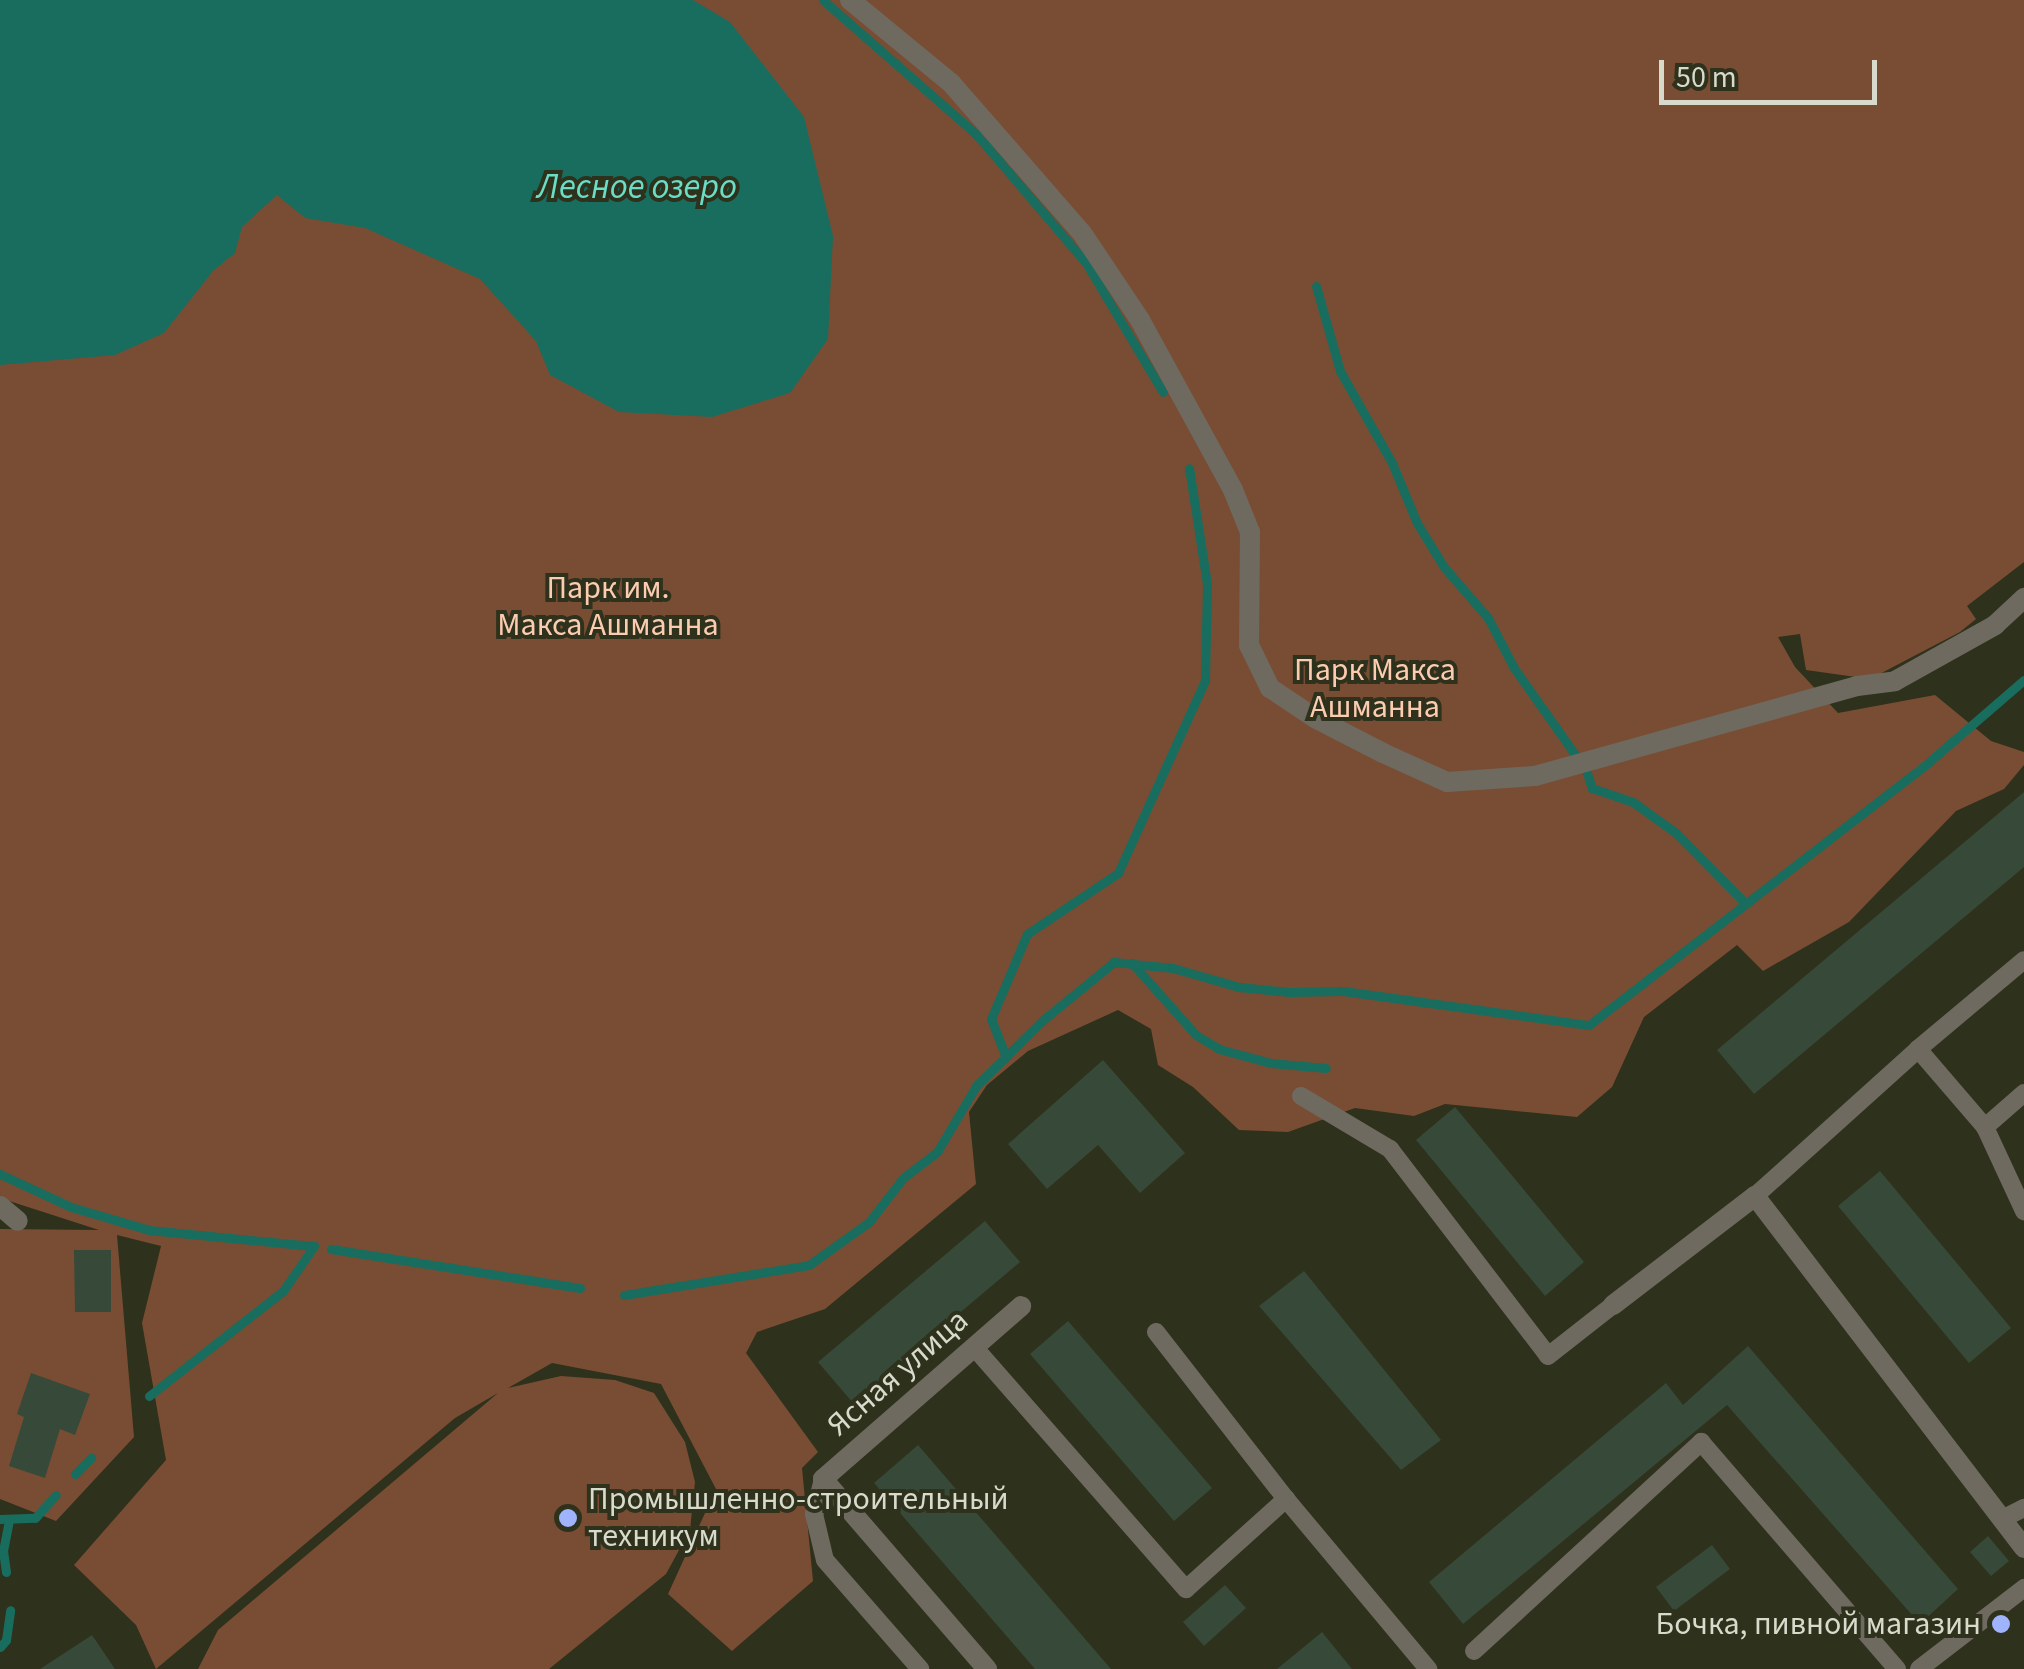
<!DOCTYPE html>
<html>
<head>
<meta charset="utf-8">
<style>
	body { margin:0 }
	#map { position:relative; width:2024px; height:1669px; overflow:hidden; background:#2e311b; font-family:"Source Sans 3",sans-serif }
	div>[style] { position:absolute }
	.green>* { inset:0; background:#794d33 }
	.water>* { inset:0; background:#186d5e }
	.stream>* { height:9px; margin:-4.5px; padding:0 4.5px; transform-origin:4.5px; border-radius:4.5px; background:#186d5e }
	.building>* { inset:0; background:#374938 }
	.lane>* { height:18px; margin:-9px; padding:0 9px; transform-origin:9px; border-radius:9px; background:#6f6a60 }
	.street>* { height:20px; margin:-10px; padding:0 10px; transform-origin:10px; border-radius:10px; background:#6f6a60 }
	.dots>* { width:28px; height:28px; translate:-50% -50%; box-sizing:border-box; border:5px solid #2e311b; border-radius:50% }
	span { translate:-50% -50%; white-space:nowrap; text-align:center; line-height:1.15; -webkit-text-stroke:8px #2e311b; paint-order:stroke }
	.park-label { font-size:32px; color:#fcccb0 }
	.street-label { font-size:32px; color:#d8dacc }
	.poi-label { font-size:32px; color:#d8dacc }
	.left { translate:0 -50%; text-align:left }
	.right { translate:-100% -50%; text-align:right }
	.water-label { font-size:35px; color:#6addc6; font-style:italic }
	.scale { position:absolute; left:1659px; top:60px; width:218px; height:45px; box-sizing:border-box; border:5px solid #d8dacc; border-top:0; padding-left:12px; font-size:30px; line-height:35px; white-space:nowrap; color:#d8dacc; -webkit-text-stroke:8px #2e311b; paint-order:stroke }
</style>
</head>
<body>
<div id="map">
	<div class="green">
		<i style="clip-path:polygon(0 0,2024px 0,2024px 562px,1967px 606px,1976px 619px,1960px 632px,1870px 679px,1806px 670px,1800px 634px,1778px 637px,1795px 667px,1838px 713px,1935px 695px,1991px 741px,2024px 752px,2024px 765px,2004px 789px,1956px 811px,1849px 922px,1763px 971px,1737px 945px,1644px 1017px,1612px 1087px,1577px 1117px,1445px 1104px,1414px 1116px,1355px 1108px,1288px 1132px,1239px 1130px,1193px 1087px,1158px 1065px,1151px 1029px,1118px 1010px,1028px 1051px,987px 1085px,969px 1112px,976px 1184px,825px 1309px,757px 1332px,746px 1353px,818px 1452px,802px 1468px,813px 1581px,732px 1651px,668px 1594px,716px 1489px,661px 1384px,552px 1363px,508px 1388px,561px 1376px,615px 1380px,654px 1393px,685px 1442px,695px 1482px,690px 1530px,666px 1574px,549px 1669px,198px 1669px,218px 1630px,498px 1393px,455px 1418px,156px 1669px,136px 1625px,74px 1565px,166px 1460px,142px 1323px,161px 1246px,117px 1235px,134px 1437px,56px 1521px,0 1499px,0 1229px,99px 1230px,0 1198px)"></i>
	</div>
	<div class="water">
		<i style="clip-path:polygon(0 0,693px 0,730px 22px,804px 117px,833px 236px,828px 339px,790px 393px,712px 417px,619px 412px,550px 375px,536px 341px,480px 279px,365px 228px,305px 218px,277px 195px,242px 227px,235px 253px,213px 271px,164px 333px,115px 355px,0 365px)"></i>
	</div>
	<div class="stream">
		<i style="left:823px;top:0;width:205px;rotate:41.2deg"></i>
		<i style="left:977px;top:135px;width:168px;rotate:49.6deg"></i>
		<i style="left:1086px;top:263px;width:150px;rotate:59.2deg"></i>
		<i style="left:1316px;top:286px;width:88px;rotate:74.2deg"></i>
		<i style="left:1340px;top:371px;width:106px;rotate:60.5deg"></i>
		<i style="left:1392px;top:463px;width:65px;rotate:67.4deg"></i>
		<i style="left:1417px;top:523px;width:52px;rotate:58.5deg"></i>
		<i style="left:1444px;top:567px;width:67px;rotate:49.2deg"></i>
		<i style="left:1488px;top:618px;width:56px;rotate:62.5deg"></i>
		<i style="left:1514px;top:668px;width:125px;rotate:54.8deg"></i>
		<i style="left:1586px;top:770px;width:19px;rotate:72deg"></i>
		<i style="left:1592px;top:788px;width:43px;rotate:18.9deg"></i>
		<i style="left:1633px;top:802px;width:53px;rotate:35.8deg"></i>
		<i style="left:1676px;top:833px;width:98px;rotate:45.4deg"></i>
		<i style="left:1132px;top:963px;width:96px;rotate:48.4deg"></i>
		<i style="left:1196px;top:1035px;width:27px;rotate:31deg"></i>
		<i style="left:1219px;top:1049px;width:54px;rotate:15.1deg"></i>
		<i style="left:1271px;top:1063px;width:55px;rotate:5.2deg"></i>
		<i style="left:1006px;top:1057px;width:41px;rotate:-111.5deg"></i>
		<i style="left:991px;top:1019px;width:92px;rotate:-67deg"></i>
		<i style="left:1027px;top:934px;width:110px;rotate:-33.8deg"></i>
		<i style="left:1118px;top:873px;width:212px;rotate:-65.7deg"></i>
		<i style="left:1205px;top:680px;width:96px;rotate:-88.8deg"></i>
		<i style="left:1207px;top:584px;width:117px;rotate:-98.8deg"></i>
		<i style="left:0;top:1174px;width:78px;rotate:24.9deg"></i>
		<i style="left:71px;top:1207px;width:81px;rotate:16.4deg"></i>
		<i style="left:149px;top:1230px;width:164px;rotate:5.6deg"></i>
		<i style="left:331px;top:1249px;width:252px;rotate:8.9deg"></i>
		<i style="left:624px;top:1295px;width:187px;rotate:-9.2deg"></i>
		<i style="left:809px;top:1265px;width:74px;rotate:-35.6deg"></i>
		<i style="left:869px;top:1222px;width:56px;rotate:-52.3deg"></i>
		<i style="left:903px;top:1178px;width:43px;rotate:-37.4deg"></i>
		<i style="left:937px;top:1152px;width:77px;rotate:-59.4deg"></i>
		<i style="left:976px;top:1086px;width:94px;rotate:-44.6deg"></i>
		<i style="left:1043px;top:1020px;width:92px;rotate:-39.2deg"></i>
		<i style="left:1114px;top:962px;width:59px;rotate:5.8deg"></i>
		<i style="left:1173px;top:968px;width:69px;rotate:16.1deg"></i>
		<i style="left:1239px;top:987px;width:50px;rotate:5.7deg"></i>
		<i style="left:1289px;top:992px;width:54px;rotate:-1.1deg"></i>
		<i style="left:1343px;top:991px;width:248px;rotate:7.9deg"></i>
		<i style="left:1589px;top:1025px;width:431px;rotate:-37.7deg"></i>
		<i style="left:1930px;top:761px;width:124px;rotate:-40.8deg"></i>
		<i style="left:149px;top:1396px;width:170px;rotate:-38.1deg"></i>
		<i style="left:283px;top:1291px;width:55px;rotate:-55.4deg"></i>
		<i style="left:75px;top:1474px;width:23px;rotate:-45deg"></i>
		<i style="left:0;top:1519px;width:35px;rotate:-2deg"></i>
		<i style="left:35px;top:1518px;width:31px;rotate:-48deg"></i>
		<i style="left:6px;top:1572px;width:21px;rotate:-98deg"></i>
		<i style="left:3px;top:1551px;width:31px;rotate:-79deg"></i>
		<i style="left:0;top:1647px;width:9px;rotate:-49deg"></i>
		<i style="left:6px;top:1640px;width:30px;rotate:-82deg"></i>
	</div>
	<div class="building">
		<i style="clip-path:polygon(2024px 792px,2024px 867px,1754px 1094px,1717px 1050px)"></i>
		<i style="clip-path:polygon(1103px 1060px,1185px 1153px,1140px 1193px,1098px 1145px,1047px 1189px,1008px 1144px)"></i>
		<i style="clip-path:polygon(1455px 1107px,1584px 1262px,1545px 1296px,1416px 1140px)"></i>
		<i style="clip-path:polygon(1880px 1171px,2011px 1328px,1969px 1363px,1838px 1206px)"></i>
		<i style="clip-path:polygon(985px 1221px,1020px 1262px,853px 1403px,818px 1362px)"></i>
		<i style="clip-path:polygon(74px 1250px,111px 1250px,111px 1312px,75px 1312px)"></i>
		<i style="clip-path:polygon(1304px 1271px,1441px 1440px,1401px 1470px,1259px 1306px)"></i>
		<i style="clip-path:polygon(1068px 1321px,1212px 1488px,1174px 1521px,1030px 1354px)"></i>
		<i style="clip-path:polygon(1748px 1346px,1958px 1589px,1920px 1624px,1727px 1405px,1463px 1624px,1429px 1582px,1666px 1383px,1683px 1405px)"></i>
		<i style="clip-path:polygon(31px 1373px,90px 1394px,75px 1435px,60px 1429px,45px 1478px,9px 1466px,24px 1417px,17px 1414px)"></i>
		<i style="clip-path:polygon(918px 1445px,1111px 1669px,1035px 1669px,874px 1483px)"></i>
		<i style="clip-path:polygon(1988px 1536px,2009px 1561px,1991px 1576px,1970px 1552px)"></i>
		<i style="clip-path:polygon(1712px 1545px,1730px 1569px,1674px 1611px,1656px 1587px)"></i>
		<i style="clip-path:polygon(1225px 1585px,1246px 1608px,1204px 1646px,1183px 1622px)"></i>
		<i style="clip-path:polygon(1322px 1632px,1352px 1669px,1277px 1669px)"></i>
		<i style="clip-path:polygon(92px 1635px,115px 1669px,40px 1669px)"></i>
	</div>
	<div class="lane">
		<i style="left:2024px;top:1093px;width:52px;rotate:138.9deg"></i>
		<i style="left:1985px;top:1127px;width:93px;rotate:65.1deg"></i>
		<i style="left:1301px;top:1096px;width:104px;rotate:30.8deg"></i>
		<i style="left:1390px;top:1149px;width:260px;rotate:52.6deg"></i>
		<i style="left:1548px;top:1356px;width:83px;rotate:-38.1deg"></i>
		<i style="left:1985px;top:1127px;width:103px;rotate:-130.7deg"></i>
		<i style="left:1918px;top:1049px;width:138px;rotate:-40deg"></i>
		<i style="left:1755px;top:1196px;width:219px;rotate:-42deg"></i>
		<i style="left:1156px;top:1332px;width:212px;rotate:52.1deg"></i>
		<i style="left:1286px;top:1499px;width:222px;rotate:50.1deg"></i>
		<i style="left:974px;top:1347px;width:322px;rotate:48.8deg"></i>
		<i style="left:1186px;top:1589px;width:135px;rotate:-42deg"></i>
		<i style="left:823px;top:1479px;width:36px;rotate:104deg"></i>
		<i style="left:814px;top:1514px;width:47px;rotate:76.6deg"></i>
		<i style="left:825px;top:1560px;width:145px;rotate:48.9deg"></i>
		<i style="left:2002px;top:1519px;width:25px;rotate:-27deg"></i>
		<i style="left:1474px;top:1651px;width:309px;rotate:-42.6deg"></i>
		<i style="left:1701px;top:1442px;width:300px;rotate:49.2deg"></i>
		<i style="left:1919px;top:1669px;width:133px;rotate:-37.6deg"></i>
	</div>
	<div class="street">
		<i style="left:850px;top:0;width:131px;rotate:39.4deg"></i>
		<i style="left:951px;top:83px;width:199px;rotate:48.9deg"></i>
		<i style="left:1082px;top:233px;width:105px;rotate:56.3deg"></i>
		<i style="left:1140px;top:320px;width:194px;rotate:61.3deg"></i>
		<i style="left:1233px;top:490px;width:45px;rotate:68deg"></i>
		<i style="left:1250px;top:532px;width:113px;rotate:90.5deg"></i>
		<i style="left:1249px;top:645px;width:48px;rotate:64deg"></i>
		<i style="left:1270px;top:688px;width:54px;rotate:33.7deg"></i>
		<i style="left:1315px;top:718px;width:76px;rotate:27.2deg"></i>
		<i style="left:1383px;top:753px;width:70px;rotate:24.4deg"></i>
		<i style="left:1447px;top:782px;width:88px;rotate:-3.9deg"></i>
		<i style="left:1535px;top:776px;width:334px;rotate:-15.6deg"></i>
		<i style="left:1857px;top:686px;width:38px;rotate:-7deg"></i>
		<i style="left:1895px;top:681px;width:115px;rotate:-29.2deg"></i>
		<i style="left:1995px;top:625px;width:40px;rotate:-43deg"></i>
		<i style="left:0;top:1206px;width:23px;rotate:40deg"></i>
		<i style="left:1613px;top:1305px;width:179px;rotate:-37.5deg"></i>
		<i style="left:1755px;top:1196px;width:443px;rotate:52.6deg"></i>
		<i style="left:987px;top:1669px;width:251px;rotate:-130.8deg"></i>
		<i style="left:823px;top:1479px;width:263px;rotate:-41.1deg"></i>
	</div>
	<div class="dots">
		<i style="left:568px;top:1518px;background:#a0b3fd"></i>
		<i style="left:2001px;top:1624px;background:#a0b3fd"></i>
	</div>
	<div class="park-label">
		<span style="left:608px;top:607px">Парк им.<br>Макса Ашманна</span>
		<span style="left:1375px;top:689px">Парк Макса<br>Ашманна</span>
	</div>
	<div class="street-label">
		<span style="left:898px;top:1373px;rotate:-41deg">Ясная улица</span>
	</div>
	<div class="poi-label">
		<span class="left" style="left:588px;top:1518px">Промышленно-строительный<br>техникум</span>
		<span class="right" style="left:1981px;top:1624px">Бочка, пивной магазин</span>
	</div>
	<div class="water-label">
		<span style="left:637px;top:187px">Лесное озеро</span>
	</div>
	<div class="scale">50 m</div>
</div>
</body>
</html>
